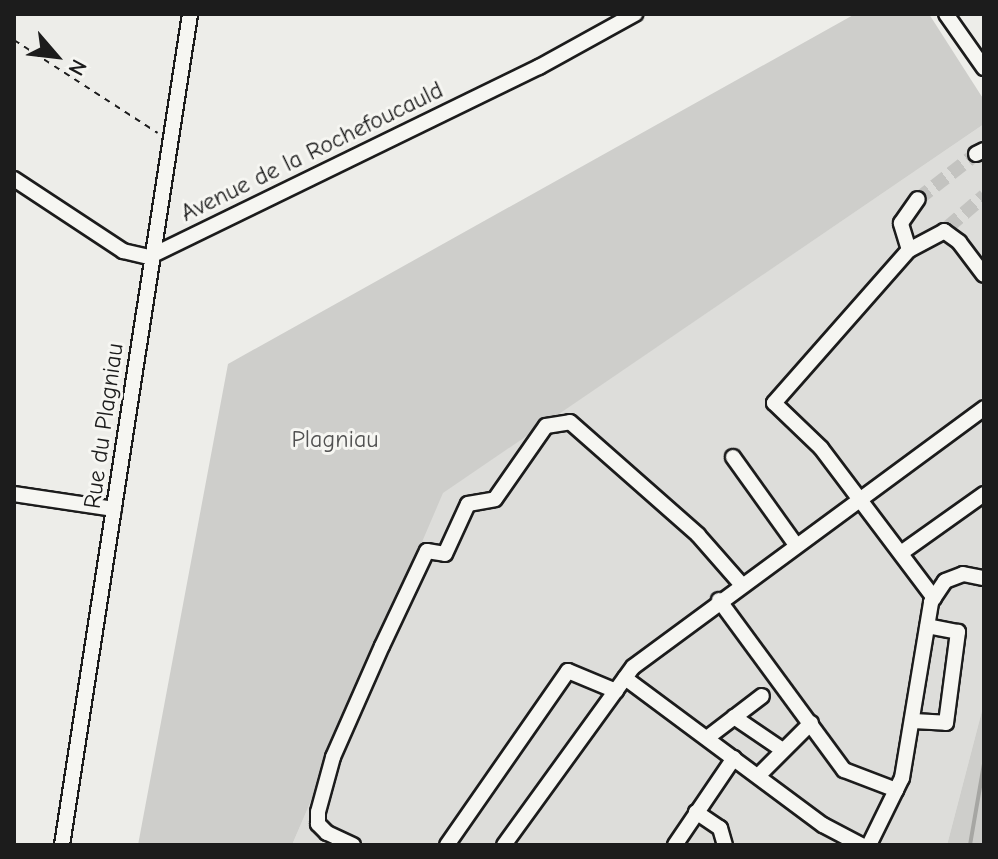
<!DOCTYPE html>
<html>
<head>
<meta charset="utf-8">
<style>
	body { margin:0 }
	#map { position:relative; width:998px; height:859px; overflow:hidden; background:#edede9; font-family:"Comic Neue",sans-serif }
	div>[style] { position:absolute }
	.built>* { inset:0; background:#ddddda }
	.green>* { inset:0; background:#cececb }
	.stream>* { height:4px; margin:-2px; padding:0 2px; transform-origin:2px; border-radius:2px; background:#a6a6a3 }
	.minor-tunnel>* { height:14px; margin-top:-7px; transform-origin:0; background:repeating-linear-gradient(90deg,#c3c3c0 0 14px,transparent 0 21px) }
	.path>* { height:2px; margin-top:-1px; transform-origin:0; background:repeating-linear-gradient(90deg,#1c1c1c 0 6px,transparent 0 12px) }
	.roads { filter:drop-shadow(2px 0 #1c1c1c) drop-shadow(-2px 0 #1c1c1c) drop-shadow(0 2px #1c1c1c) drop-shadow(0 -2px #1c1c1c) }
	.minor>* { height:14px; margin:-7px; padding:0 7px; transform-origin:7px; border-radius:7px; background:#f6f6f2 }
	span { translate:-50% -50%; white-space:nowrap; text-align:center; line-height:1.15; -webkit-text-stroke:6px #f6f6f2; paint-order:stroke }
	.street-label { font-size:24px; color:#1c1c1c }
	.park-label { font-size:24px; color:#515151 }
	.frame { position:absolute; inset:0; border:16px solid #1c1c1c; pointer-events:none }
	.north { position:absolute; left:16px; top:16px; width:80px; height:80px; -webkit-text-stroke:6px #f6f6f2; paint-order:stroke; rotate:118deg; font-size:22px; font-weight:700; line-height:32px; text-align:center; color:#1c1c1c }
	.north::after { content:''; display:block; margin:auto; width:28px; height:36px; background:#1c1c1c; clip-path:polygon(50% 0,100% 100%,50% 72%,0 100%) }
</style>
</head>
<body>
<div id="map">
	<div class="built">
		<i style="clip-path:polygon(984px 124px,984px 703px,947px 845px,292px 845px,442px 493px)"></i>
	</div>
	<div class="green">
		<i style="clip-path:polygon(855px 14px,929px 14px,984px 100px,984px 124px,443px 493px,292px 845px,138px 845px,228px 364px)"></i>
		<i style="clip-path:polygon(984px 703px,984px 845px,947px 845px)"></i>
	</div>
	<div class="stream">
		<i style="left:970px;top:845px;width:82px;rotate:-80.2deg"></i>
	</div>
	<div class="minor-tunnel">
		<i style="left:918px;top:199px;width:73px;rotate:-37.8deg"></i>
		<i style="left:948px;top:227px;width:48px;rotate:-40.7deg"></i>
	</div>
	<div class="path">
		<i style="left:14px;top:40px;width:171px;rotate:32.9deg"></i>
	</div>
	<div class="roads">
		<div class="minor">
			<i style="left:946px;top:14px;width:66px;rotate:54.9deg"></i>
			<i style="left:976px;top:154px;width:9px;rotate:-27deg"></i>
			<i style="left:14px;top:179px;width:131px;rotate:33.4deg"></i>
			<i style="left:123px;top:251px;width:27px;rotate:13deg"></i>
			<i style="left:149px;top:257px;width:434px;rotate:-26deg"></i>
			<i style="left:539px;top:67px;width:110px;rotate:-28.9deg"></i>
			<i style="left:909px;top:250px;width:28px;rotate:-107deg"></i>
			<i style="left:901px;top:223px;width:29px;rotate:-55deg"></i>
			<i style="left:733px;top:457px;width:108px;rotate:54.4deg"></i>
			<i style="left:14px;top:494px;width:101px;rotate:8.5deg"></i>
			<i style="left:901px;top:553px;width:102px;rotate:-35.4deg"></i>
			<i style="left:934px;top:598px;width:188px;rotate:-127deg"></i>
			<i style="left:821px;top:448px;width:65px;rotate:-136.2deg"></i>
			<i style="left:774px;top:403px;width:204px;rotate:-48.6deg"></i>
			<i style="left:909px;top:250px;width:40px;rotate:-28deg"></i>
			<i style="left:944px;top:231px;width:19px;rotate:36deg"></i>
			<i style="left:959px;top:242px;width:41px;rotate:52.9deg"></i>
			<i style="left:719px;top:600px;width:211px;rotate:53.7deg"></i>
			<i style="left:844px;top:770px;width:56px;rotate:21deg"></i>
			<i style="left:625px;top:678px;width:247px;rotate:36.6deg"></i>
			<i style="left:823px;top:825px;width:43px;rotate:27.8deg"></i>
			<i style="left:734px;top:717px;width:57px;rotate:34.2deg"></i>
			<i style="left:913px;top:721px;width:33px;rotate:3deg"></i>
			<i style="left:946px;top:723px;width:92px;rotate:-82.5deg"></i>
			<i style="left:958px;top:632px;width:31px;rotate:-169deg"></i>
			<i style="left:707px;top:738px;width:69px;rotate:-37.4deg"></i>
			<i style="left:758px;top:776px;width:75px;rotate:-45deg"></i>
			<i style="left:696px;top:812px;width:29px;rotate:34deg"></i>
			<i style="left:720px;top:828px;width:18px;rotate:74deg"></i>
			<i style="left:62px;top:845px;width:841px;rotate:-81.24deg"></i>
			<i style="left:353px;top:845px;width:29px;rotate:-155deg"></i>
			<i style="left:327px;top:833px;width:13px;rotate:-135deg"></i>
			<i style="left:318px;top:824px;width:12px;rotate:-90deg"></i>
			<i style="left:318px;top:812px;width:57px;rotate:-74.7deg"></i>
			<i style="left:333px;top:757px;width:121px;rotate:-66.2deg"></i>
			<i style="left:382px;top:646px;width:105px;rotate:-64.7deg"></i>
			<i style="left:427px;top:551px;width:18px;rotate:9deg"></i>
			<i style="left:445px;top:554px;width:55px;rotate:-65.3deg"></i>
			<i style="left:468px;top:504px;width:27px;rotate:-10deg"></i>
			<i style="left:495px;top:499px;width:89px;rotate:-55.1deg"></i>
			<i style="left:546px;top:426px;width:24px;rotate:-9deg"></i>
			<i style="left:570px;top:422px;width:171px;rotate:41.4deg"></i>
			<i style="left:698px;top:535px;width:65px;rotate:48.7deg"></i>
			<i style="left:447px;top:845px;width:212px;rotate:-55.2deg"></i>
			<i style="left:568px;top:671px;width:52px;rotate:22.6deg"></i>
			<i style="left:504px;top:845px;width:220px;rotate:-54.1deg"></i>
			<i style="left:633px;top:667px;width:436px;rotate:-36.4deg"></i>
			<i style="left:675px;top:845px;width:105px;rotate:-55.9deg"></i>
			<i style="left:869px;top:845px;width:75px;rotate:-63.8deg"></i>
			<i style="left:902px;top:778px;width:178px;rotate:-80.6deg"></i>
			<i style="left:931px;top:602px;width:25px;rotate:-56deg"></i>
			<i style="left:945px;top:581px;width:19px;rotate:-21deg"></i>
			<i style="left:963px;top:574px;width:21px;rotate:11deg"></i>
		</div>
	</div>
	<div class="street-label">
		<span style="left:312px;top:152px;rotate:-26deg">Avenue de la Rochefoucauld</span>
		<span style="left:104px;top:426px;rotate:-82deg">Rue du Plagniau</span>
	</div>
	<div class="park-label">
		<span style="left:335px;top:440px">Plagniau</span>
	</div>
	<div class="frame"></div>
	<div class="north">N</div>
</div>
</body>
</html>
